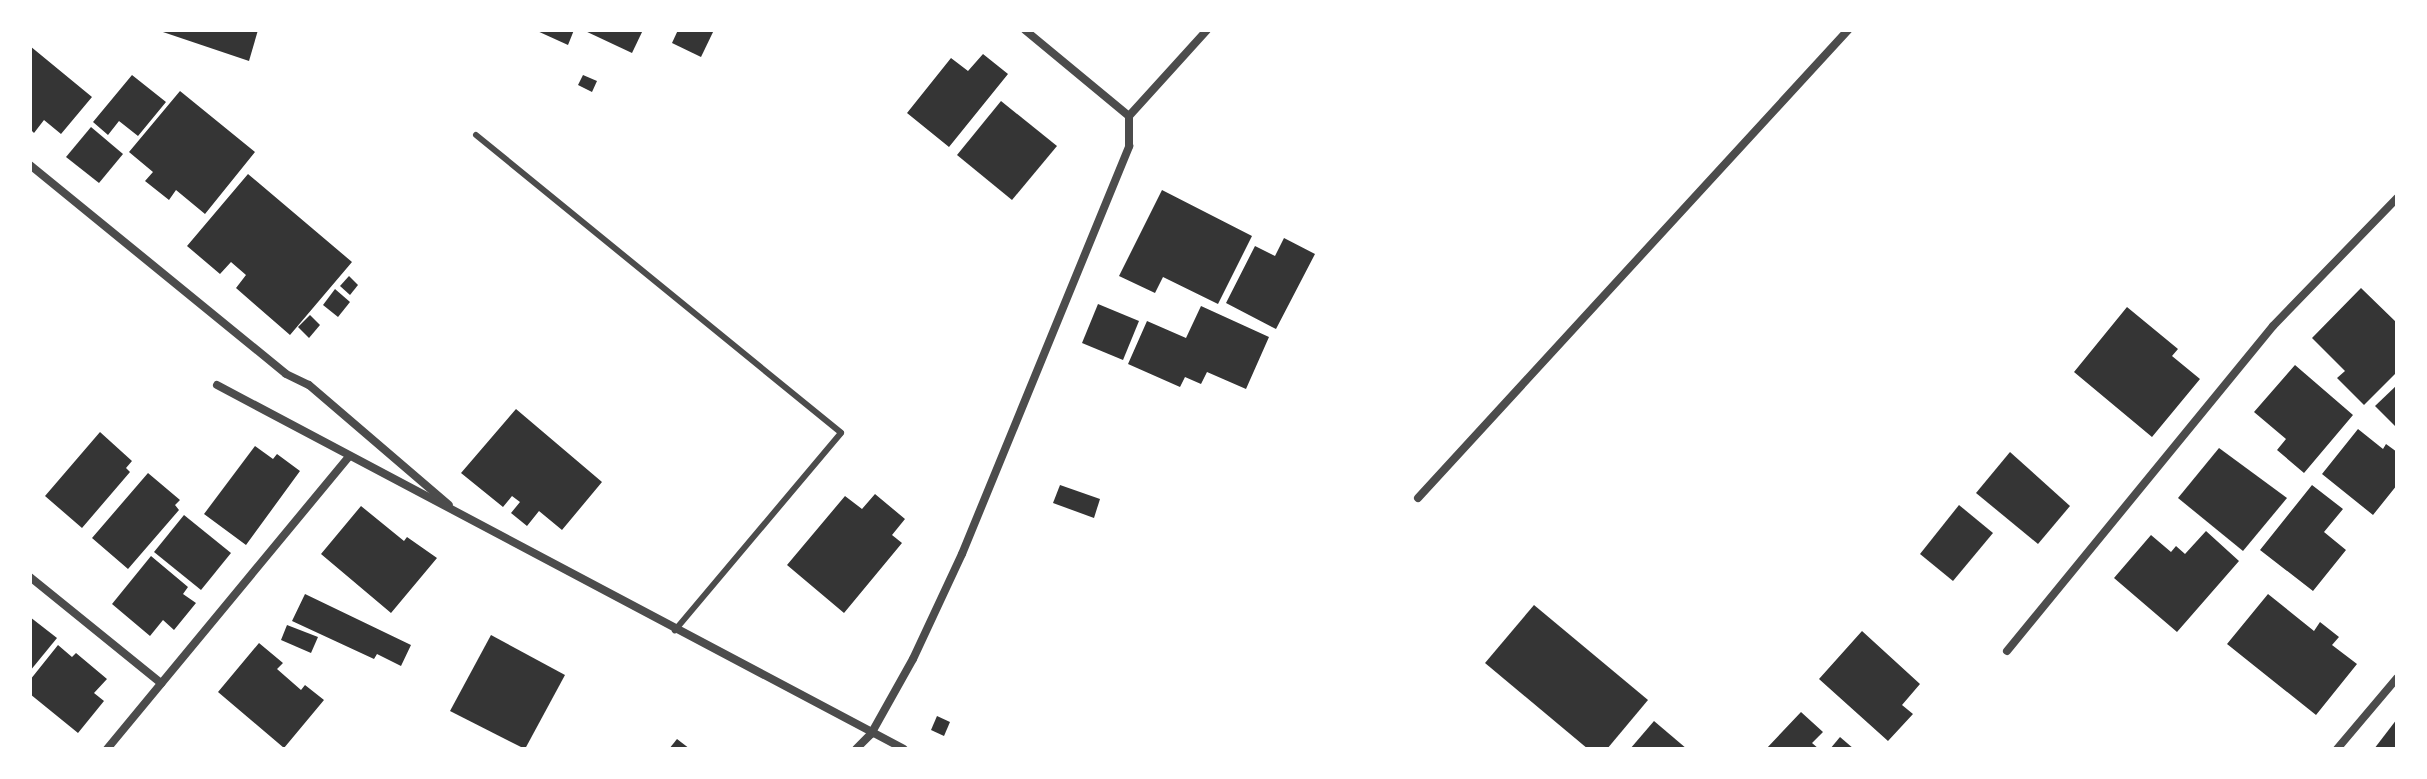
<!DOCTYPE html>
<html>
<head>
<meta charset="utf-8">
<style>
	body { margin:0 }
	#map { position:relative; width:2427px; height:779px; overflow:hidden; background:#fff; font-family:Overpass,sans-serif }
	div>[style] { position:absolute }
	.building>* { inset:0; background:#353535 }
	.service>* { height:6px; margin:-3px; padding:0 3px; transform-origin:3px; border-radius:3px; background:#4c4c4c }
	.minor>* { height:8px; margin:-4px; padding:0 4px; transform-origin:4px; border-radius:4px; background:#4c4c4c }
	span { translate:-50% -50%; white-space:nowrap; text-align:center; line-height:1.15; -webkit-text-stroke:6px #fff; paint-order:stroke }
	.frame { position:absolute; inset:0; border:32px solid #fff; pointer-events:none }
</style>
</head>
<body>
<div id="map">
	<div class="building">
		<i style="clip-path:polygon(157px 30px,258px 30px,249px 61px)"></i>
		<i style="clip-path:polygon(535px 30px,574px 30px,568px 45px)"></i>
		<i style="clip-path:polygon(583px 30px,643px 30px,632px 53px)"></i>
		<i style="clip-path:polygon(678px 30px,714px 30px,701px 57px,672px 43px)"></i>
		<i style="clip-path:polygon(30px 46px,92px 97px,61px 134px,44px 120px,34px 133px,30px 129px)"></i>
		<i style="clip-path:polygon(983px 54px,1008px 74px,949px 147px,907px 113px,951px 58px,968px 71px)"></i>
		<i style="clip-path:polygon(132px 75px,166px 102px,138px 136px,119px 121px,108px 135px,93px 122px)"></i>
		<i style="clip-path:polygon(583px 75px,597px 81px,592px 92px,578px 85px)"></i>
		<i style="clip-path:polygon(180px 91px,255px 152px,205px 214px,176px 190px,169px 200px,145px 181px,153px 172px,129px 152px)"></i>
		<i style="clip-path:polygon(1001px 101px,1057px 146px,1012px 200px,957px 155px)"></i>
		<i style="clip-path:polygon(91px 127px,123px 154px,99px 183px,66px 157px)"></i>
		<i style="clip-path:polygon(248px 174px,352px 262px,290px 335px,236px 288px,246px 275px,231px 262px,220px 274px,187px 246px)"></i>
		<i style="clip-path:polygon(1162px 190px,1252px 236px,1218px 304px,1163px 277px,1155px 293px,1119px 276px)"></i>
		<i style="clip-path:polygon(1284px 238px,1315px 254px,1276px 329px,1226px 303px,1255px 246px,1275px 256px)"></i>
		<i style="clip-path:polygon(349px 276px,358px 285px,350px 295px,340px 286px)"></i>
		<i style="clip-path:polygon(2361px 288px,2397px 323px,2397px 372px,2364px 405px,2337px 378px,2345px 371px,2312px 338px)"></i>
		<i style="clip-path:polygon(335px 289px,350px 302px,338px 317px,323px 305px)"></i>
		<i style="clip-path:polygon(1098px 304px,1139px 321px,1123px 360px,1082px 343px)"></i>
		<i style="clip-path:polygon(1201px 306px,1269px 337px,1246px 389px,1207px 372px,1201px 384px,1185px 377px,1180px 387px,1128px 364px,1147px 321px,1186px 338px)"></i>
		<i style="clip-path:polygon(2127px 307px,2178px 349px,2172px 356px,2200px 379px,2152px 437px,2074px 372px)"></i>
		<i style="clip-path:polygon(310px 315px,320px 325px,309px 338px,298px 327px)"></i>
		<i style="clip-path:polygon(2295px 365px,2353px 415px,2304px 473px,2277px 450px,2286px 439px,2254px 412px)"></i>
		<i style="clip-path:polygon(2397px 385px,2397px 428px,2375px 406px)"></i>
		<i style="clip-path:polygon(516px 409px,602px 482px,562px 530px,539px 511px,527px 526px,511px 513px,520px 502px,512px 496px,503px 507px,461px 473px)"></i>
		<i style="clip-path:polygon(2358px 429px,2383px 449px,2386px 444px,2397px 452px,2397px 485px,2373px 515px,2322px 474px)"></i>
		<i style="clip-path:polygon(100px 432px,132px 461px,126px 468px,130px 472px,82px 528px,45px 496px)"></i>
		<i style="clip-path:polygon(255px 446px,273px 459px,277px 454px,300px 471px,246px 545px,204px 514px)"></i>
		<i style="clip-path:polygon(2219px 448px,2287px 498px,2243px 551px,2178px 498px)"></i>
		<i style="clip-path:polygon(2010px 452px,2070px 506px,2038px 544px,1976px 493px)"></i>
		<i style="clip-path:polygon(148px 473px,180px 500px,175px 505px,179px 510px,128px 569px,92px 538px)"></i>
		<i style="clip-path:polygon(1060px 485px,1100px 499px,1094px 518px,1053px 503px)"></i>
		<i style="clip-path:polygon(2312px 485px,2343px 509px,2324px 532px,2346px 550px,2313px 591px,2260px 550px)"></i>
		<i style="clip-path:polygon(875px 494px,905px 519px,892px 535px,902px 543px,844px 613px,787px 565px,845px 496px,862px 509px)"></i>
		<i style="clip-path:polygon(1959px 505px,1993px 533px,1953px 581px,1920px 554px)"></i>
		<i style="clip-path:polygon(361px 506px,404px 541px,407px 537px,437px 558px,391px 613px,321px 554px)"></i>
		<i style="clip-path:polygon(184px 515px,231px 553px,201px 590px,154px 552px)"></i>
		<i style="clip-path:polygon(2206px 531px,2239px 561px,2177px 632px,2114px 578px,2151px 535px,2171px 552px,2176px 546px,2185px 554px)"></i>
		<i style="clip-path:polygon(151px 556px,188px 587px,183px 594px,196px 603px,174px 630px,163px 620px,150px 636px,112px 604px)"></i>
		<i style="clip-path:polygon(305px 594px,411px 645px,401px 666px,377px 654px,374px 659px,292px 621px)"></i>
		<i style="clip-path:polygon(2268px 594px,2314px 631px,2320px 622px,2339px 637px,2332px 645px,2357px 664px,2316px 715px,2227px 644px)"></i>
		<i style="clip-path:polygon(1534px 605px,1648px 700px,1607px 749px,1588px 749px,1485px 663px)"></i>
		<i style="clip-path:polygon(30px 617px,57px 638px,30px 671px)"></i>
		<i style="clip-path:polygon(287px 625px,318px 637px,311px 653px,281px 640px)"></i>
		<i style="clip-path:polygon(1862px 631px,1920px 684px,1902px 705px,1913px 714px,1888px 741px,1819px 679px)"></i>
		<i style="clip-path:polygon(491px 635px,565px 675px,525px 749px,450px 711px)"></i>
		<i style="clip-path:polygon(259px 643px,283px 663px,277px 669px,301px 690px,305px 685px,324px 700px,284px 748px,218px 692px)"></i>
		<i style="clip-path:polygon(58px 645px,72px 657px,76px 653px,107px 679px,94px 693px,104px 701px,78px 733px,30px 694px,30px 680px)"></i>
		<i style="clip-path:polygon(1801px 712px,1823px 732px,1812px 743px,1819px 749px,1766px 749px)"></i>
		<i style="clip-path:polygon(937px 716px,950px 722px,944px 736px,931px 730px)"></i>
		<i style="clip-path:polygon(2397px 719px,2397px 749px,2374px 749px)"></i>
		<i style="clip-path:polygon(1654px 721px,1687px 749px,1630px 749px)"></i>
		<i style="clip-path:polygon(1840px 737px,1854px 749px,1830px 749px)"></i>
		<i style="clip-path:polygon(677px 739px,690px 749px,669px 749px)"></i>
	</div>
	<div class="service">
		<i style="left:476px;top:135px;width:471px;rotate:39.2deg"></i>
		<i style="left:841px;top:433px;width:258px;rotate:130.1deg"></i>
	</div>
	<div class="minor">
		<i style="left:1025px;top:30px;width:135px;rotate:39.6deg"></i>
		<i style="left:30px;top:165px;width:330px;rotate:39.2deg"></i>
		<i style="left:286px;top:374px;width:25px;rotate:26deg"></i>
		<i style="left:309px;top:385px;width:184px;rotate:40.6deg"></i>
		<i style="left:217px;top:385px;width:777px;rotate:27.92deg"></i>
		<i style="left:1418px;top:498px;width:636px;rotate:-47.42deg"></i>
		<i style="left:30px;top:577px;width:169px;rotate:39deg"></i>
		<i style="left:2007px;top:651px;width:420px;rotate:-50.7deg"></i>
		<i style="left:2273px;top:326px;width:178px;rotate:-45.9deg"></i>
		<i style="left:107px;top:749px;width:380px;rotate:-50.4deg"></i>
		<i style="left:856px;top:749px;width:21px;rotate:-45deg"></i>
		<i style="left:871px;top:734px;width:86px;rotate:-60.8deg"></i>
		<i style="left:913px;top:659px;width:116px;rotate:-65deg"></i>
		<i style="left:962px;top:554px;width:441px;rotate:-67.7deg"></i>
		<i style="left:1129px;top:146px;width:30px;rotate:-90deg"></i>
		<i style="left:1129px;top:116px;width:116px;rotate:-47.8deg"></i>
		<i style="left:2337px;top:749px;width:93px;rotate:-49.8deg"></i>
	</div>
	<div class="frame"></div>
</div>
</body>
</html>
